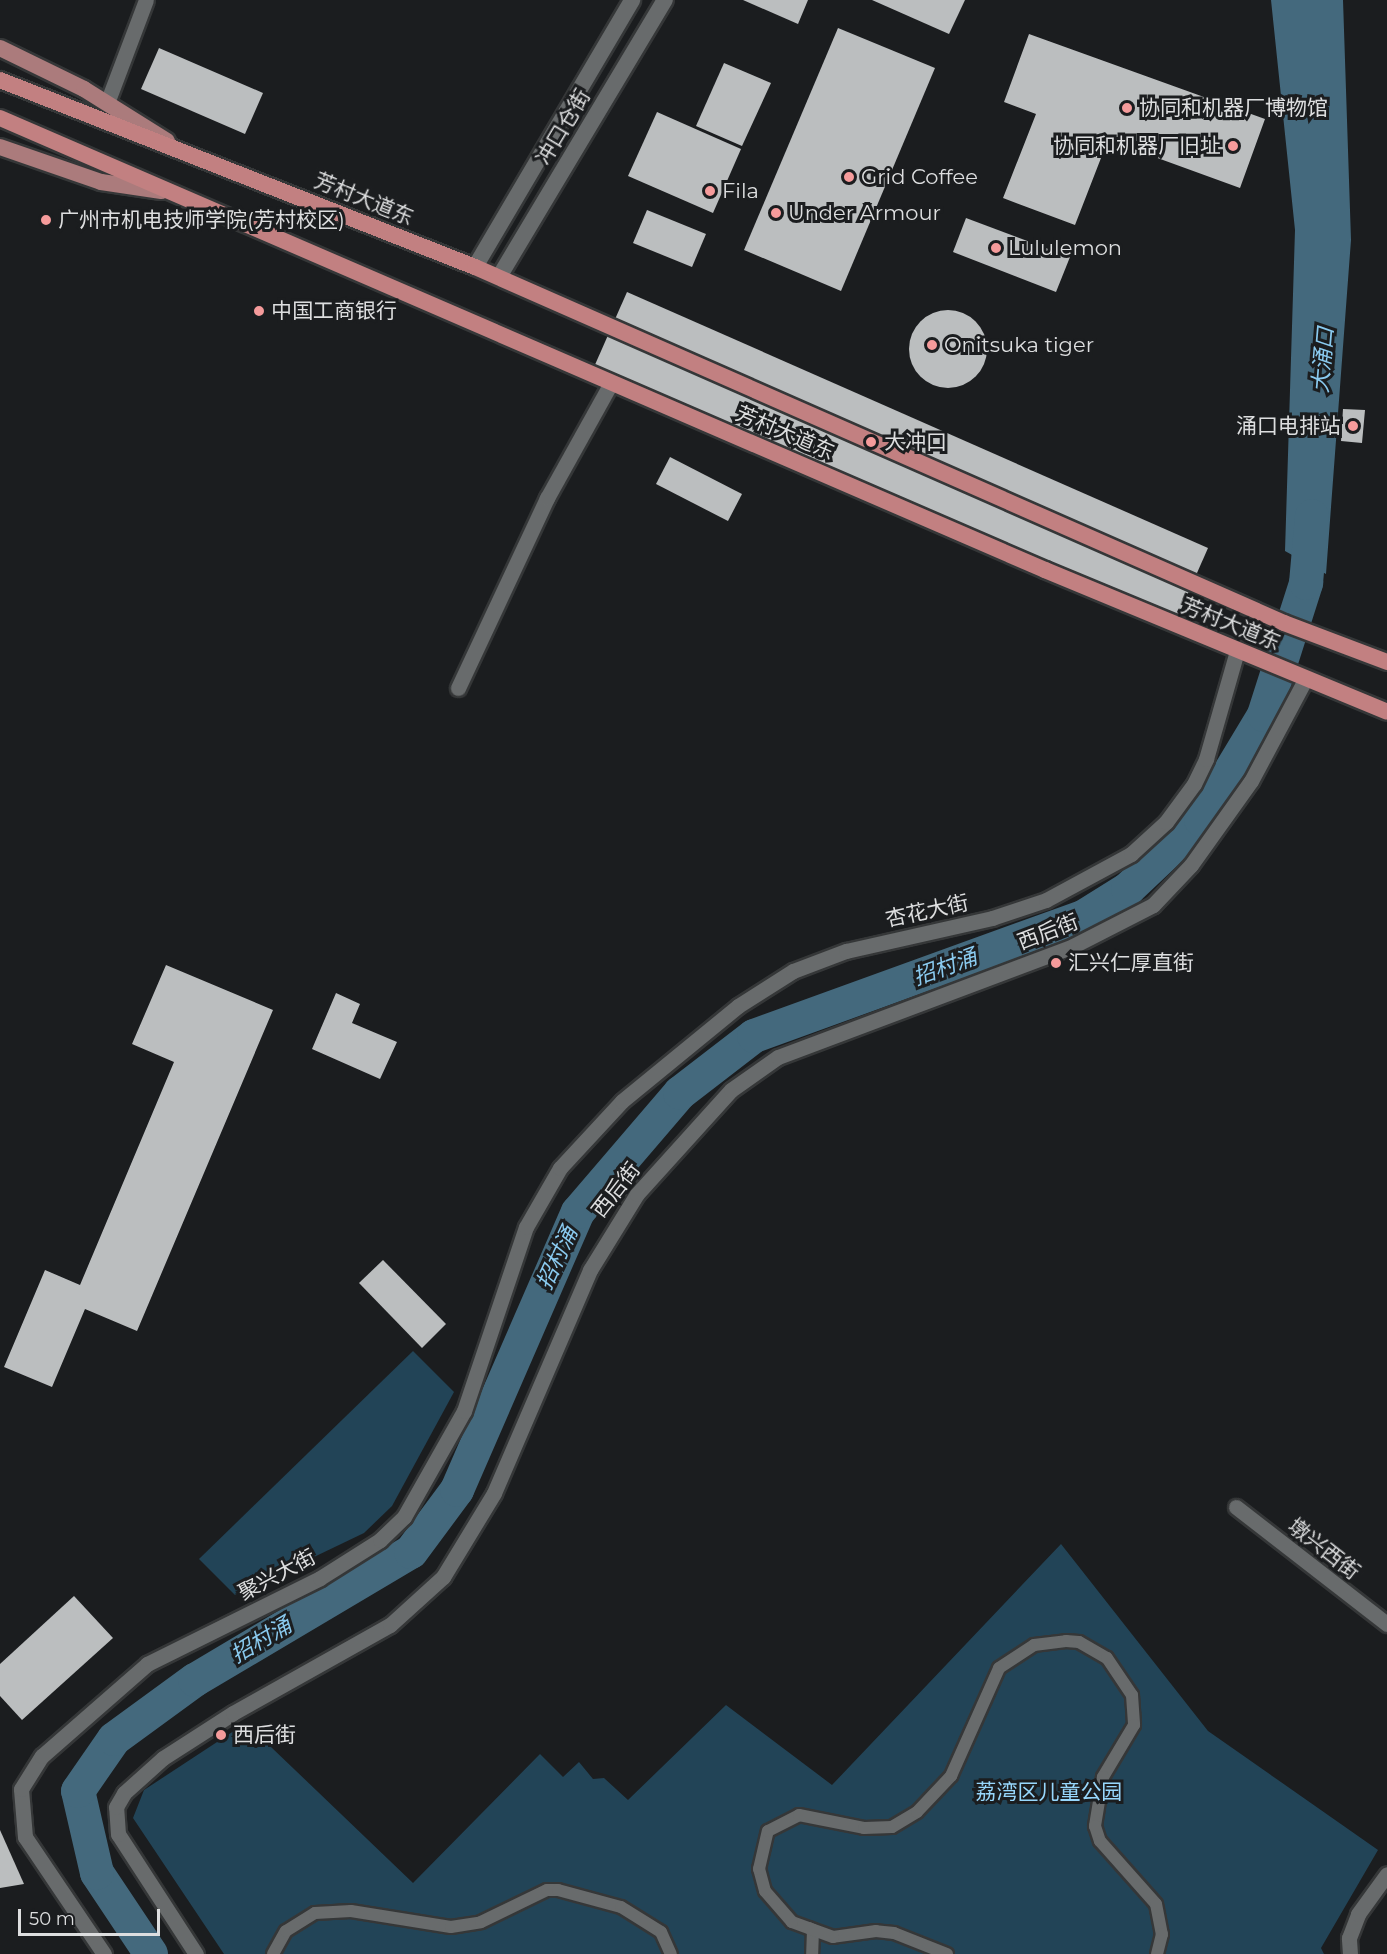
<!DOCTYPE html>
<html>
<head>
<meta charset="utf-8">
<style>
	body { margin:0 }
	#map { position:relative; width:1387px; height:1954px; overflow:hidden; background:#1b1d1f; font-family:Montserrat,"Noto Sans SC",sans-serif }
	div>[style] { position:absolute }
	.green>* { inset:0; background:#224457 }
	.water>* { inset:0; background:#44697d }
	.river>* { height:34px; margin:-17px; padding:0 17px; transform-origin:17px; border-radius:17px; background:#44697d }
	.building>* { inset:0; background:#bbbebf }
	.round { border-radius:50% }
	.roads { filter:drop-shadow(2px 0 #353738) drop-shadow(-2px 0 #353738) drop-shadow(0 2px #353738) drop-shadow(0 -2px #353738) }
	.pedestrian>* { height:12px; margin:-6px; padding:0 6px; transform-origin:6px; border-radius:6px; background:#686b6c }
	.minor>* { height:15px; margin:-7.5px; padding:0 7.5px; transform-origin:7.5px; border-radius:7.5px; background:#686b6c }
	.tertiary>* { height:16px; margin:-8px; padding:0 8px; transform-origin:8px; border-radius:8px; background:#686b6c }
	.primary>* { height:16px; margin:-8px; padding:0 8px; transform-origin:8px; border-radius:8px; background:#ab7b7c }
	.trunk>* { height:16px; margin:-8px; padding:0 8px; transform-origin:8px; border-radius:8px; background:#c28081 }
	.dots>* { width:16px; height:16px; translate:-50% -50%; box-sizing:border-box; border:3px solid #1b1d1f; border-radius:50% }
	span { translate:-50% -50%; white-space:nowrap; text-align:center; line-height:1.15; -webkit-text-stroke:6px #1b1d1f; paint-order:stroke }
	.poi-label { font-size:21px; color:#dddedf }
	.left { translate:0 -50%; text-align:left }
	.right { translate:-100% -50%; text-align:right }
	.street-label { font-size:21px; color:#dddedf }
	.park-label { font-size:21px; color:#97d7fc }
	.water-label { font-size:22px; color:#8acaef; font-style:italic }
	.scale { position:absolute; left:18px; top:1909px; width:142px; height:27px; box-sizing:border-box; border:3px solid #dddedf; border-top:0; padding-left:8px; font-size:18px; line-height:21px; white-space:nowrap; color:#dddedf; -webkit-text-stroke:4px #1b1d1f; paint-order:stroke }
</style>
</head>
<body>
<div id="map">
	<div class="green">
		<i style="clip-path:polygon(413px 1351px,454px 1392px,392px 1506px,364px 1533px,235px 1595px,199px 1559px)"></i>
		<i style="clip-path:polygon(1061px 1544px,1208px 1731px,1378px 1850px,1321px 1948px,1324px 1954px,224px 1954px,133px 1818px,144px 1790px,246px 1723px,413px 1883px,540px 1754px,563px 1777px,579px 1762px,593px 1779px,604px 1778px,628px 1800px,726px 1705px,832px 1785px)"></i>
	</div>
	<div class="water">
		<i style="clip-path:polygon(1271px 0,1343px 0,1351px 240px,1326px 574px,1285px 551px,1295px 230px)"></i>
	</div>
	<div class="river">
		<i style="left:151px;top:1954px;width:97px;rotate:-123.7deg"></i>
		<i style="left:97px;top:1873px;width:84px;rotate:-103deg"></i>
		<i style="left:78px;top:1791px;width:63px;rotate:-55.3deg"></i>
		<i style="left:114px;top:1739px;width:100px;rotate:-36.1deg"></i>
		<i style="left:195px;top:1680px;width:251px;rotate:-30.7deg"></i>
		<i style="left:411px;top:1552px;width:77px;rotate:-53.4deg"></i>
		<i style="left:457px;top:1490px;width:303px;rotate:-66.5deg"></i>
		<i style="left:578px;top:1212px;width:157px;rotate:-49.4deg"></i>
		<i style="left:680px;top:1093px;width:93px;rotate:-37.6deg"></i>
		<i style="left:754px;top:1036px;width:352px;rotate:-19.9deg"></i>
		<i style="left:1085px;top:916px;width:51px;rotate:-32.1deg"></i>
		<i style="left:1128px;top:889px;width:100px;rotate:-43.4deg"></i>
		<i style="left:1201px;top:820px;width:122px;rotate:-59deg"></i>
		<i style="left:1264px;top:715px;width:139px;rotate:-72.3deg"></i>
		<i style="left:1306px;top:583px;width:67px;rotate:-84.9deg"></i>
	</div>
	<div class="building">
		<i style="clip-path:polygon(743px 0,808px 0,798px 24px)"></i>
		<i style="clip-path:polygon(872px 0,965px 0,949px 34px)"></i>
		<i style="clip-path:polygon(838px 28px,935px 68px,841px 291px,744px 250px)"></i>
		<i style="clip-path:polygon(1029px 34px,1265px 119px,1240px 188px,1108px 140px,1075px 225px,1003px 198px,1036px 114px,1004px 102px)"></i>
		<i style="clip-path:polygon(159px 48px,263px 93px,245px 134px,141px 89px)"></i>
		<i style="clip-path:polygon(724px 63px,771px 83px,742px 146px,696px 126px)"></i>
		<i style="clip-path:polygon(657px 112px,741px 149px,713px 213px,628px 176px)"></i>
		<i style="clip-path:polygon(647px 210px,706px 234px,692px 267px,633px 243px)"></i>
		<i style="clip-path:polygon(966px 218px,1070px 257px,1056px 292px,953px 252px)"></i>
		<i style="clip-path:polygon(627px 292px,1208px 548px,1175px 623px,594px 367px)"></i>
		<i class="round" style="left:909px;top:310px;width:78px;height:78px"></i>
		<i style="clip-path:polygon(1343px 409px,1365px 410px,1362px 443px,1341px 441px)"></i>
		<i style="clip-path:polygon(670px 457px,742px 494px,728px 521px,656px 484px)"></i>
		<i style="clip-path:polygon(166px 965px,273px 1010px,137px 1331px,85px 1309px,52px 1387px,4px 1367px,45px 1270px,80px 1285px,174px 1062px,132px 1044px)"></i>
		<i style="clip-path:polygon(336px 993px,360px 1004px,352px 1023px,397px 1042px,380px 1079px,312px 1049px)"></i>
		<i style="clip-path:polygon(383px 1260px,446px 1324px,422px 1348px,359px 1283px)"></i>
		<i style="clip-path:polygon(74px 1596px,113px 1638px,22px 1720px,0 1696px,0 1664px)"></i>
		<i style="clip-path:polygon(0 1830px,24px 1884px,0 1888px)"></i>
	</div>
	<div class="roads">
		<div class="pedestrian">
			<i style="left:809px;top:1928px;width:4px;rotate:27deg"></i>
			<i style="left:813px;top:1930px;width:24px;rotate:92deg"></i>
			<i style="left:273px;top:1954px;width:26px;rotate:-61deg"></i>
			<i style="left:286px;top:1931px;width:34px;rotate:-32deg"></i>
			<i style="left:315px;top:1913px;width:36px;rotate:-3deg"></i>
			<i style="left:351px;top:1911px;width:101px;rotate:9.1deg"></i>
			<i style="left:451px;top:1927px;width:30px;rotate:-9deg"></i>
			<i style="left:481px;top:1922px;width:73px;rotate:-25.9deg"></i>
			<i style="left:547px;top:1890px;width:11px"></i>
			<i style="left:558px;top:1890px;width:65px;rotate:15.1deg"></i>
			<i style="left:621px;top:1907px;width:47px;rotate:32deg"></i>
			<i style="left:661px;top:1932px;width:24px;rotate:66deg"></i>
			<i style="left:947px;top:1954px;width:57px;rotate:-158.4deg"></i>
			<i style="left:894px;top:1933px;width:18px;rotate:-174deg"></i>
			<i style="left:876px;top:1931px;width:43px;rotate:172.1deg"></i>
			<i style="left:833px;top:1937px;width:44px;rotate:-159.9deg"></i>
			<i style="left:792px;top:1922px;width:41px;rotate:-131.1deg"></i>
			<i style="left:765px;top:1891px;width:23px;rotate:-105deg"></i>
			<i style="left:759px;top:1869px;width:39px;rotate:-77deg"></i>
			<i style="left:768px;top:1831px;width:35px;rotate:-27deg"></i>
			<i style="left:799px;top:1815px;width:66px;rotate:11.3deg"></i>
			<i style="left:864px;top:1828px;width:28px;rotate:-2deg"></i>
			<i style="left:892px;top:1827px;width:29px;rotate:-31deg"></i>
			<i style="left:917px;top:1812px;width:50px;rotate:-46.6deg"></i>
			<i style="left:951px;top:1776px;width:118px;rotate:-66deg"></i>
			<i style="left:999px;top:1668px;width:42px;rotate:-33.3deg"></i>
			<i style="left:1034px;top:1645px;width:32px;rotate:-7deg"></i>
			<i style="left:1066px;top:1641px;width:13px;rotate:4deg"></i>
			<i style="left:1079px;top:1642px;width:32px;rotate:30deg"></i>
			<i style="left:1107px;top:1658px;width:45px;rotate:56deg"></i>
			<i style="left:1132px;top:1695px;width:30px;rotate:86deg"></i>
			<i style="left:1134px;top:1725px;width:61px;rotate:120.8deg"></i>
			<i style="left:1103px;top:1777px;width:50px;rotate:99.3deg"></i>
			<i style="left:1095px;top:1826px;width:16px;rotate:72deg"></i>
			<i style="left:1100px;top:1841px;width:84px;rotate:48.4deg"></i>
			<i style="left:1156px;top:1904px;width:31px;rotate:79deg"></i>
			<i style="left:1162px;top:1934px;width:21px;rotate:104deg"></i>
		</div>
		<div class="minor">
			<i style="left:107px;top:103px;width:110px;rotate:-69.3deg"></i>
			<i style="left:458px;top:688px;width:210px;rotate:-64.9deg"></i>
			<i style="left:547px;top:498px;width:132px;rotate:-60.9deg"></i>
			<i style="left:1236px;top:1507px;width:191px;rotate:37.8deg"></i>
			<i style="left:104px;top:1954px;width:141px;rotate:-124deg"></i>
			<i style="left:25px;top:1837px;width:48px;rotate:-94.8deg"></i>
			<i style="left:21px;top:1789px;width:39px;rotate:-58deg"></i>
			<i style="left:42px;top:1756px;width:140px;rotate:-41.2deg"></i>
			<i style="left:147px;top:1664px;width:193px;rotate:-26.4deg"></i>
			<i style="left:320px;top:1578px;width:71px;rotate:-32.3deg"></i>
			<i style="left:380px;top:1540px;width:33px;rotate:-44deg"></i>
			<i style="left:404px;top:1517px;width:122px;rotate:-60.5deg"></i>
			<i style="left:464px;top:1411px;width:194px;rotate:-71.4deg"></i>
			<i style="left:526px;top:1227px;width:68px;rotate:-60deg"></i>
			<i style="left:560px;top:1168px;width:91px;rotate:-47.2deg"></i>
			<i style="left:622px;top:1101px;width:150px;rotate:-39.3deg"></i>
			<i style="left:738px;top:1006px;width:65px;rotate:-32.5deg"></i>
			<i style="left:793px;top:971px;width:57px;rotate:-20.7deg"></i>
			<i style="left:846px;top:951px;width:150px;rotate:-12.7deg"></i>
			<i style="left:992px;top:918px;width:57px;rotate:-18.4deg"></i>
			<i style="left:1046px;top:900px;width:97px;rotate:-28.4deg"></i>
			<i style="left:1131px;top:854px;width:47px;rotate:-42.4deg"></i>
			<i style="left:1166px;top:822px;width:47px;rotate:-53.6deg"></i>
			<i style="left:1194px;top:784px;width:28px;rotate:-64deg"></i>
			<i style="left:1206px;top:759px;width:112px;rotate:-74deg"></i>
			<i style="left:196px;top:1954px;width:143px;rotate:-123deg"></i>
			<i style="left:118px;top:1834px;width:27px;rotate:-94deg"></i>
			<i style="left:116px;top:1807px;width:16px;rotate:-60deg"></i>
			<i style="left:124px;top:1793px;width:52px;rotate:-41.9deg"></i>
			<i style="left:163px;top:1758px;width:83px;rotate:-32.7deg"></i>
			<i style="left:233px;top:1713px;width:180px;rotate:-29.3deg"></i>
			<i style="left:390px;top:1625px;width:72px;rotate:-42.2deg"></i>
			<i style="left:443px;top:1577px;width:98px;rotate:-58.7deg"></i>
			<i style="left:494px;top:1493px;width:243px;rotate:-66.7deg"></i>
			<i style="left:590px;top:1270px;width:89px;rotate:-58.3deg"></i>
			<i style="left:637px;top:1194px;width:140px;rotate:-47.9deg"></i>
			<i style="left:731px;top:1090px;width:57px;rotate:-35.1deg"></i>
			<i style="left:778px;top:1057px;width:315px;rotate:-20.6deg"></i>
			<i style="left:1073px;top:946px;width:90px;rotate:-27.1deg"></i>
			<i style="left:1153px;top:905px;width:55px;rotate:-46.5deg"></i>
			<i style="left:1191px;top:865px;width:103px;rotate:-54.5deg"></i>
			<i style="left:1251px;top:781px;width:117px;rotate:-61.9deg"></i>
			<i style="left:1350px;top:1954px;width:16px;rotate:-94deg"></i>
			<i style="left:1349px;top:1938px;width:26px;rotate:-69deg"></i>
			<i style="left:1358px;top:1914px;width:49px;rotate:-54.1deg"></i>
		</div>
		<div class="tertiary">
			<i style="left:475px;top:267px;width:310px;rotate:-59.5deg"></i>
			<i style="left:499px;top:277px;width:323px;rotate:-59.1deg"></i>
		</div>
		<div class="primary">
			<i style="left:0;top:48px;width:93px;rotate:26deg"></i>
			<i style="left:84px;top:89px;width:98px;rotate:32.1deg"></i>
			<i style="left:0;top:147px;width:107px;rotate:19.1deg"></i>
			<i style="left:101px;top:182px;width:61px;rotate:8.5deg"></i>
		</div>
		<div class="trunk">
			<i style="left:0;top:80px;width:510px;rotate:21.49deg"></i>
			<i style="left:475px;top:267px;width:884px;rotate:23.75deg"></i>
			<i style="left:1284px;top:623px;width:110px;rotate:20.7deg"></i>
			<i style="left:0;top:118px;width:1139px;rotate:23.39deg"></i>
			<i style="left:1045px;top:570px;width:370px;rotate:22.5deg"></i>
		</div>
	</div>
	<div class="dots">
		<i style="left:1127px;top:108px;background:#f59b9b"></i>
		<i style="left:1233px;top:146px;background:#f59b9b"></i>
		<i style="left:849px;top:177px;background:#f59b9b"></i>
		<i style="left:710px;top:191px;background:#f59b9b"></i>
		<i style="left:776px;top:213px;background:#f59b9b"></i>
		<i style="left:46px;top:220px;background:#f59b9b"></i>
		<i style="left:996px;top:248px;background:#f59b9b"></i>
		<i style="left:259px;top:311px;background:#f59b9b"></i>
		<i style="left:932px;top:345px;background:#f59b9b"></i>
		<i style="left:1353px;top:426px;background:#f59b9b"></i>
		<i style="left:871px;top:442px;background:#f59b9b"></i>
		<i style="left:1056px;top:963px;background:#f59b9b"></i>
		<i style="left:221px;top:1735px;background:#f59b9b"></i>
	</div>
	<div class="poi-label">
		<span class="left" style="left:1139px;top:108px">协同和机器厂博物馆</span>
		<span class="right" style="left:1221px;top:146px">协同和机器厂旧址</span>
		<span class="left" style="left:861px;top:177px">Grid Coffee</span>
		<span class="left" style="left:722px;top:191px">Fila</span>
		<span class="left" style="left:788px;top:213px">Under Armour</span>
		<span class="left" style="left:58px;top:220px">广州市机电技师学院(芳村校区)</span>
		<span class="left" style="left:1008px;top:248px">Lululemon</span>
		<span class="left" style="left:271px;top:311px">中国工商银行</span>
		<span class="left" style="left:944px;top:345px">Onitsuka tiger</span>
		<span class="right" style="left:1341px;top:426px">涌口电排站</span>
		<span class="left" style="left:884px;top:442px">大冲口</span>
		<span class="left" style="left:1068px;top:963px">汇兴仁厚直街</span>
		<span class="left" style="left:233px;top:1735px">西后街</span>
	</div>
	<div class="street-label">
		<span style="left:563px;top:127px;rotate:-59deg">冲口仓街</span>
		<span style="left:364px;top:199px;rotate:22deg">芳村大道东</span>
		<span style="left:785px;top:433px;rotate:23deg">芳村大道东</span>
		<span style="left:1231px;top:624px;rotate:22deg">芳村大道东</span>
		<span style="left:927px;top:911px;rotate:-12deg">杏花大街</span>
		<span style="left:1048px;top:932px;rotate:-21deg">西后街</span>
		<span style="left:616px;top:1190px;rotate:-52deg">西后街</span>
		<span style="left:1324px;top:1549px;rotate:38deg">墩兴西街</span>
		<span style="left:277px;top:1575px;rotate:-28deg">聚兴大街</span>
	</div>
	<div class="park-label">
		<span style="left:1049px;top:1792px">荔湾区儿童公园</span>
	</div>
	<div class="water-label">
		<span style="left:1323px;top:360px;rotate:-85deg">大涌口</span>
		<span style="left:945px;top:967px;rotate:-20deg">招村涌</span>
		<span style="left:557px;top:1258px;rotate:-65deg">招村涌</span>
		<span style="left:261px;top:1640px;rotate:-31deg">招村涌</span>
	</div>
	<div class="scale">50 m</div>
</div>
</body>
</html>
